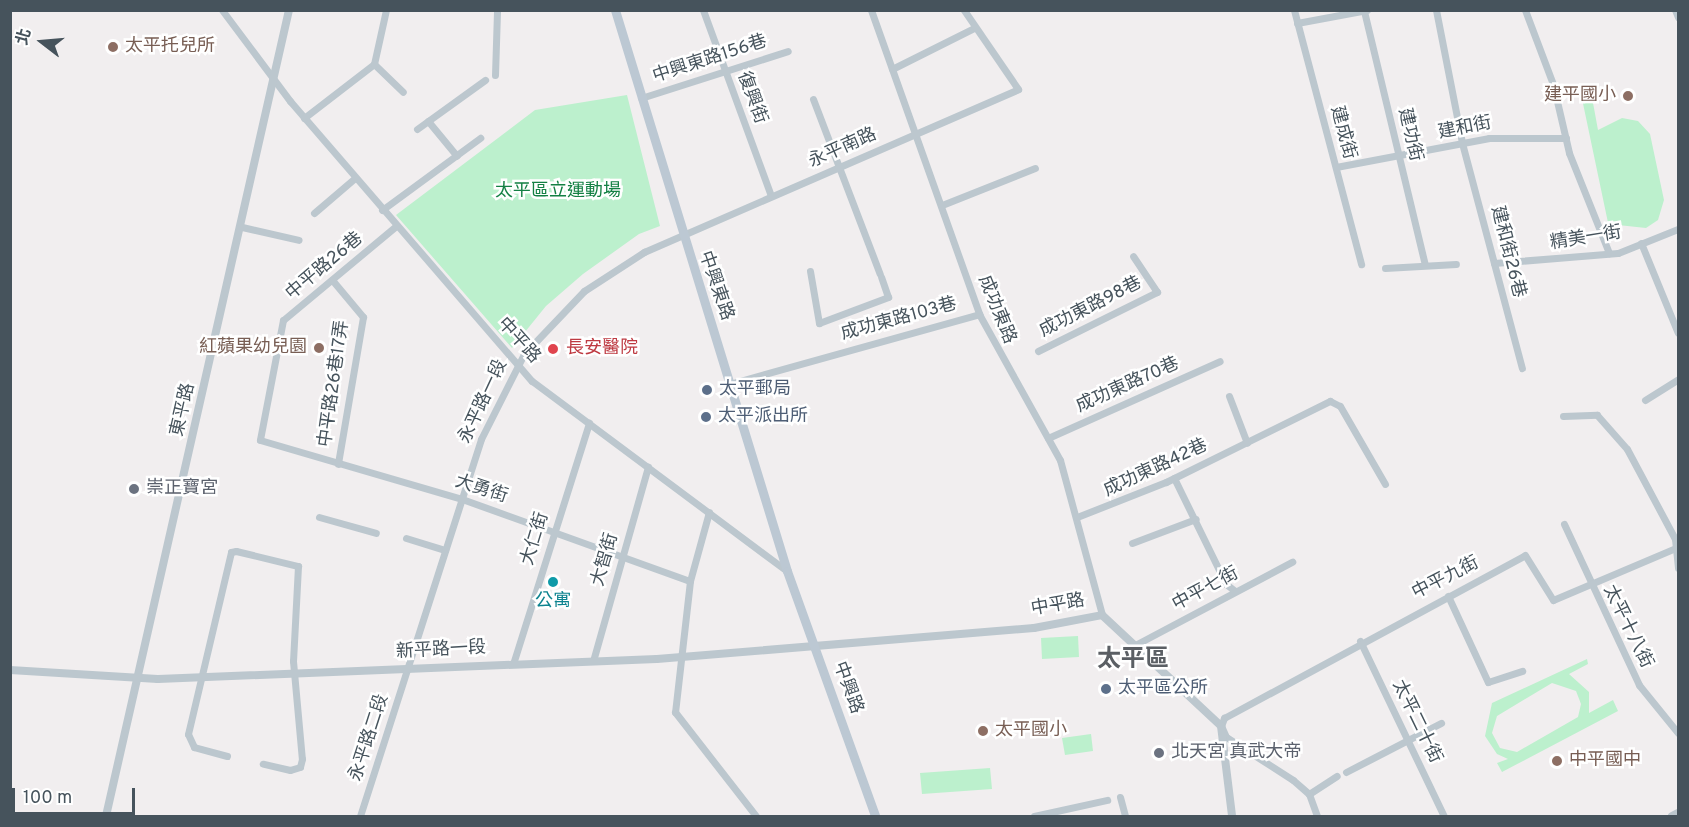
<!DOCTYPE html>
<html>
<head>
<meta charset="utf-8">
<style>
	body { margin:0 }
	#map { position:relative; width:1689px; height:827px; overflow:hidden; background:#f1eeef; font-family:Overpass,"Noto Sans TC",sans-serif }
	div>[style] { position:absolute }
	.green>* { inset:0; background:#bcf0cd }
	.minor>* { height:7px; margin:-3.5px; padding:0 3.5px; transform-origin:3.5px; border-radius:3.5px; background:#bcc7ce }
	.tertiary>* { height:8px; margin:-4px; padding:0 4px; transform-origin:4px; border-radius:4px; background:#bcc7ce }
	.secondary>* { height:9px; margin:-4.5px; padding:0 4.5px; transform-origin:4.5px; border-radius:4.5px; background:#bcc8d3 }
	.dots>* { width:16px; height:16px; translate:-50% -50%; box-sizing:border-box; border:3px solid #fff; border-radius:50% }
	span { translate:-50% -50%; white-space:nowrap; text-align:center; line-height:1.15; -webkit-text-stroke:5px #fff; paint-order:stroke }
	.education-label { font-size:18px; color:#785e54 }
	.left { translate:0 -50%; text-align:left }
	.right { translate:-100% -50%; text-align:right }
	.street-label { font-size:18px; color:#46535c }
	.park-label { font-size:18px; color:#148044 }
	.health-label { font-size:18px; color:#be3a42 }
	.service-label { font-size:18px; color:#4e5e75 }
	.worship-label { font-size:18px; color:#5b616d }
	.culture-label { font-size:18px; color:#0d838f }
	.district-label { font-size:24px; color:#5b5f64; font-weight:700 }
	.frame { position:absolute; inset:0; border:12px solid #46535c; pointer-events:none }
	.north { position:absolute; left:12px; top:12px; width:60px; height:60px; -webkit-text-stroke:4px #fff; paint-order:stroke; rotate:286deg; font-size:16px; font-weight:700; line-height:24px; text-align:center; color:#46535c }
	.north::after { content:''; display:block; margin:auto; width:21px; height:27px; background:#46535c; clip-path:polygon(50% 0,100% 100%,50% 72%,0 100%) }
	.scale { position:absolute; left:12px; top:788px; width:123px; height:27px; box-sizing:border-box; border:3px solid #46535c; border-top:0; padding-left:8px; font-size:18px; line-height:21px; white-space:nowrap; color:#46535c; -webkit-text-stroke:4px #fff; paint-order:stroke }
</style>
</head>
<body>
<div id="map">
	<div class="green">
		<i style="clip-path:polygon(1591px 92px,1598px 130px,1622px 118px,1638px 121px,1650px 134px,1664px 200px,1658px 220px,1646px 228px,1618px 225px,1619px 235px,1611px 237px,1581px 94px)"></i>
		<i style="clip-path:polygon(627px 95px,660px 226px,639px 234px,583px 274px,546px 306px,512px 348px,396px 215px,535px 110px)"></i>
		<i style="clip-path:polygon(1078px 636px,1079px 657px,1042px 659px,1041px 638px)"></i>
		<i style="clip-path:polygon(evenodd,1587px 659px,1588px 664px,1569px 674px,1589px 692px,1589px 713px,1613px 700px,1618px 711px,1502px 772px,1497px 763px,1508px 759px,1497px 754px,1485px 736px,1492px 703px,1587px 659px,1552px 683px,1576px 691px,1581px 704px,1578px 717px,1517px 752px,1500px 748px,1492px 733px,1497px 716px,1552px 683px)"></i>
		<i style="clip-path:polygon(1091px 734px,1093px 751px,1065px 755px,1062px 738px)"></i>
		<i style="clip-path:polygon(990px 768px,992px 789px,922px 794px,920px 773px)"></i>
	</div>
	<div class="minor">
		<i style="left:222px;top:10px;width:114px;rotate:53.2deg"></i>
		<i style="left:290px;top:101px;width:370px;rotate:49.2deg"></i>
		<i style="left:532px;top:381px;width:318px;rotate:36.7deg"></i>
		<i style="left:703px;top:10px;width:198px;rotate:69.9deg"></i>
		<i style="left:871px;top:10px;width:323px;rotate:70.4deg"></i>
		<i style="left:979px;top:314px;width:167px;rotate:61deg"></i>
		<i style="left:1060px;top:460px;width:161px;rotate:74.8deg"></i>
		<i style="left:1294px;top:10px;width:263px;rotate:75.2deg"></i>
		<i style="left:1436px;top:10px;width:136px;rotate:78.9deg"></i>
		<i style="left:1462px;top:143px;width:233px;rotate:75.1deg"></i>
		<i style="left:1525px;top:10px;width:79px;rotate:69.3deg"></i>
		<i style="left:1553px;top:84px;width:71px;rotate:76.9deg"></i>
		<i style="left:1569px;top:153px;width:108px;rotate:68.2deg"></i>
		<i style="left:1675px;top:10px;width:8px;rotate:67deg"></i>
		<i style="left:1364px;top:11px;width:261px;rotate:76.5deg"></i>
		<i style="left:1297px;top:23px;width:71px;rotate:-10.5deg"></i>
		<i style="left:374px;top:64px;width:40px;rotate:44deg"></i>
		<i style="left:892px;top:69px;width:92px;rotate:-26.6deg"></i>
		<i style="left:495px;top:75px;width:65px;rotate:-88.2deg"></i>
		<i style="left:641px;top:98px;width:154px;rotate:-17.7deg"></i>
		<i style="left:813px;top:99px;width:187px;rotate:69.1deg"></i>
		<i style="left:304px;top:118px;width:88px;rotate:-37.6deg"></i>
		<i style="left:374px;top:64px;width:55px;rotate:-77.5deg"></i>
		<i style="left:428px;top:121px;width:45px;rotate:50.4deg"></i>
		<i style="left:417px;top:129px;width:84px;rotate:-35.8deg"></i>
		<i style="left:1336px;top:167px;width:156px;rotate:-10.7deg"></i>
		<i style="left:1489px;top:138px;width:77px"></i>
		<i style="left:942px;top:205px;width:100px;rotate:-21.7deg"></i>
		<i style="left:382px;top:210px;width:122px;rotate:-36.3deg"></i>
		<i style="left:314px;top:213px;width:54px;rotate:-40.5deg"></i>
		<i style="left:396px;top:226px;width:147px;rotate:140.2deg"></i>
		<i style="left:283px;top:320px;width:122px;rotate:100.9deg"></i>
		<i style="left:260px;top:440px;width:210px;rotate:16.3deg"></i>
		<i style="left:462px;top:499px;width:242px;rotate:19.8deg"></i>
		<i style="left:242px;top:227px;width:58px;rotate:12.8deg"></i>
		<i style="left:1641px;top:243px;width:97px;rotate:67.7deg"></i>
		<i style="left:1494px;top:263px;width:124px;rotate:-4.6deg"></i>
		<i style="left:1618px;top:253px;width:65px;rotate:-21.8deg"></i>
		<i style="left:1385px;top:268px;width:71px;rotate:-3.2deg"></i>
		<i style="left:810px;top:271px;width:53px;rotate:80.2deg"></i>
		<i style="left:819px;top:323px;width:74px;rotate:-20.6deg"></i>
		<i style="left:888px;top:297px;width:21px;rotate:-109deg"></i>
		<i style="left:333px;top:281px;width:47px;rotate:50.2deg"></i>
		<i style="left:363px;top:317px;width:149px;rotate:99.7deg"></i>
		<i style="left:1038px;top:351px;width:133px;rotate:-26.4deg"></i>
		<i style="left:1157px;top:292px;width:43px;rotate:-123.7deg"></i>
		<i style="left:729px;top:384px;width:260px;rotate:-15.6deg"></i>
		<i style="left:1229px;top:396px;width:50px;rotate:69deg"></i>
		<i style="left:1645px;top:400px;width:39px;rotate:-32deg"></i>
		<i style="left:1563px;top:416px;width:34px;rotate:-2deg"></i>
		<i style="left:1597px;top:415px;width:45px;rotate:48.6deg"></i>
		<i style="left:1627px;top:449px;width:102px;rotate:61.9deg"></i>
		<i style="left:1675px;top:539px;width:29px;rotate:84deg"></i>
		<i style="left:1048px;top:438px;width:188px;rotate:-24.1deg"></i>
		<i style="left:1174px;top:478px;width:118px;rotate:63.9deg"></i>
		<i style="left:1226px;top:584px;width:11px;rotate:38deg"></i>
		<i style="left:709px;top:512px;width:72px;rotate:105.4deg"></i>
		<i style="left:690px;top:581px;width:132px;rotate:96.5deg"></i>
		<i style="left:675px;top:712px;width:132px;rotate:52.1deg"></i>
		<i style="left:319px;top:517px;width:59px;rotate:15.7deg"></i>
		<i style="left:1077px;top:517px;width:96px;rotate:-21.5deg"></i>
		<i style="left:1166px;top:482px;width:183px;rotate:-26.3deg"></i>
		<i style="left:1330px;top:401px;width:11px;rotate:27deg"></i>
		<i style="left:1340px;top:406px;width:90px;rotate:60deg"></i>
		<i style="left:1564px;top:524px;width:178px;rotate:65deg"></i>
		<i style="left:1639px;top:685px;width:62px;rotate:50.9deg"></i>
		<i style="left:406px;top:538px;width:41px;rotate:17.1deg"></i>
		<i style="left:1132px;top:543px;width:68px;rotate:-20.6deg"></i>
		<i style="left:1448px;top:596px;width:95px;rotate:65.1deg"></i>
		<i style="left:1488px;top:682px;width:36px;rotate:-18deg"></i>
		<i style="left:1360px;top:641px;width:194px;rotate:64.4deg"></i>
		<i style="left:1135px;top:645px;width:178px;rotate:-27.9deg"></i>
		<i style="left:593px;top:661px;width:202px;rotate:-74.2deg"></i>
		<i style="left:513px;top:664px;width:253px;rotate:-72.5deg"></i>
		<i style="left:227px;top:756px;width:34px;rotate:-165deg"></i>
		<i style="left:194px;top:747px;width:14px;rotate:-115deg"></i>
		<i style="left:188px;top:734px;width:187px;rotate:-76.7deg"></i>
		<i style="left:231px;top:552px;width:5px;rotate:-11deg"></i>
		<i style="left:236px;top:551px;width:64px;rotate:13.6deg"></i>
		<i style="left:298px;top:566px;width:95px;rotate:93deg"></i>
		<i style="left:293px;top:661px;width:98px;rotate:84.8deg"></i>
		<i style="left:302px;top:759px;width:8px;rotate:104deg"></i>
		<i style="left:300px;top:767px;width:10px;rotate:163deg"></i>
		<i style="left:290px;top:770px;width:28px;rotate:-167deg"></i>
		<i style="left:1346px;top:772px;width:107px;rotate:-27.3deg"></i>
		<i style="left:1309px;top:794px;width:33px;rotate:-33deg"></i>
		<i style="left:1120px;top:797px;width:20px;rotate:75deg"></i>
		<i style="left:360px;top:816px;width:396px;rotate:-72.2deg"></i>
		<i style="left:481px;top:439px;width:95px;rotate:-63.2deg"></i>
		<i style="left:524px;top:354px;width:87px;rotate:-46.4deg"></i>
		<i style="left:584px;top:291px;width:72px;rotate:-33deg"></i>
		<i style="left:644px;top:252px;width:408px;rotate:-23.5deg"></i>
		<i style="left:1018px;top:89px;width:96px;rotate:-124.4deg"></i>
		<i style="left:1034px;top:816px;width:75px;rotate:-12.4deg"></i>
		<i style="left:1317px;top:816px;width:23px;rotate:-110deg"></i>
		<i style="left:1309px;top:794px;width:21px;rotate:-139deg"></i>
		<i style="left:1293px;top:780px;width:80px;rotate:-147.3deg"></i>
		<i style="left:1226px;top:737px;width:12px;rotate:-114deg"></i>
		<i style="left:1221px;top:726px;width:9px;rotate:-69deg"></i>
		<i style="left:1224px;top:718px;width:342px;rotate:-28.4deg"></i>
		<i style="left:1525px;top:555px;width:53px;rotate:58.1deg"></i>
		<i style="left:1553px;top:600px;width:136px;rotate:-23deg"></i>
	</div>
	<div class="tertiary">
		<i style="left:10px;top:670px;width:148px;rotate:3.5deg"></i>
		<i style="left:158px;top:679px;width:499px;rotate:-2.3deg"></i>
		<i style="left:657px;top:659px;width:378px;rotate:-4.7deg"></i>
		<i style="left:1034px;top:628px;width:69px;rotate:-10.8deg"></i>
		<i style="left:1102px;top:615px;width:163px;rotate:43deg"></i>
		<i style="left:1221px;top:726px;width:91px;rotate:83deg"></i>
		<i style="left:106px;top:816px;width:827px;rotate:-77.21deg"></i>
		<i style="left:1672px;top:816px;width:7px;rotate:-27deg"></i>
	</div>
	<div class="secondary">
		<i style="left:615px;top:10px;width:587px;rotate:72.95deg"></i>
		<i style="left:787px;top:571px;width:260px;rotate:70.2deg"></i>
	</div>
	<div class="dots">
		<i style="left:113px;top:47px;background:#8d6e63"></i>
		<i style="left:1628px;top:96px;background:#8d6e63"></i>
		<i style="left:319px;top:348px;background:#8d6e63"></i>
		<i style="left:553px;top:349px;background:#e0444e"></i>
		<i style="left:707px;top:390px;background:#5c6f8a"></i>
		<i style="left:706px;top:417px;background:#5c6f8a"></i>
		<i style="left:134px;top:489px;background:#6b7280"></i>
		<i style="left:553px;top:582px;background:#0f9aa8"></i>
		<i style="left:1106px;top:689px;background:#5c6f8a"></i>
		<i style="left:983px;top:731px;background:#8d6e63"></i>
		<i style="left:1159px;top:753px;background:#6b7280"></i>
		<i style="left:1557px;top:761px;background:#8d6e63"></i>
	</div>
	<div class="education-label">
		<span class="left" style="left:125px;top:47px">太平托兒所</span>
		<span class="right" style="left:1616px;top:96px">建平國小</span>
		<span class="right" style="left:307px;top:348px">紅蘋果幼兒園</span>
		<span class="left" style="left:995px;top:731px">太平國小</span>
		<span class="left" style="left:1569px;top:761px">中平國中</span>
	</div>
	<div class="street-label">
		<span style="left:710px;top:60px;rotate:-18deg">中興東路156巷</span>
		<span style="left:751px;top:98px;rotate:70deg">復興街</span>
		<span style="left:1465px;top:129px;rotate:-11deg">建和街</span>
		<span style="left:1342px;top:133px;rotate:75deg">建成街</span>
		<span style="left:1409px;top:135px;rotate:77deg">建功街</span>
		<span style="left:843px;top:149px;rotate:-24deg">永平南路</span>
		<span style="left:1586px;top:239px;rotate:-9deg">精美一街</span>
		<span style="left:1507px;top:252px;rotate:76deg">建和街26巷</span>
		<span style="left:325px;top:267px;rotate:-40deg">中平路26巷</span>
		<span style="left:715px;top:286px;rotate:71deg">中興東路</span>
		<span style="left:1091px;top:308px;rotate:-27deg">成功東路98巷</span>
		<span style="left:996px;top:310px;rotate:68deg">成功東路</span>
		<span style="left:899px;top:320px;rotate:-15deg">成功東路103巷</span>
		<span style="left:518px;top:341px;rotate:48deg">中平路</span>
		<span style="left:335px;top:384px;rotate:-82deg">中平路26巷17弄</span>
		<span style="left:1128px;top:386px;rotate:-24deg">成功東路70巷</span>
		<span style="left:484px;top:402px;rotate:-65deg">永平路一段</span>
		<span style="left:184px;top:410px;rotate:-77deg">東平路</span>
		<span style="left:1156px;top:469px;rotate:-25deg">成功東路42巷</span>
		<span style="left:481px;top:490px;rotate:18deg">大勇街</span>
		<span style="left:536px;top:539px;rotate:-73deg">大仁街</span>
		<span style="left:606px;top:560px;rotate:-74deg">大智街</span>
		<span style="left:1446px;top:579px;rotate:-27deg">中平九街</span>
		<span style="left:1206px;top:590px;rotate:-28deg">中平七街</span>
		<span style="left:1058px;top:606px;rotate:-10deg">中平路</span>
		<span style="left:1627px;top:627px;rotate:64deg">太平十八街</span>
		<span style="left:441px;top:651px;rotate:-3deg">新平路一段</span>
		<span style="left:847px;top:688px;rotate:70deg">中興路</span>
		<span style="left:1416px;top:722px;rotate:64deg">太平二十街</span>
		<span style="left:370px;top:738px;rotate:-72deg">永平路二段</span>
	</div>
	<div class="park-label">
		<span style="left:558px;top:192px">太平區立運動場</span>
	</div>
	<div class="health-label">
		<span class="left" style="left:566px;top:349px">長安醫院</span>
	</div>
	<div class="service-label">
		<span class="left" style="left:719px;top:390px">太平郵局</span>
		<span class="left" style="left:718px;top:417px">太平派出所</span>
		<span class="left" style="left:1118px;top:689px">太平區公所</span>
	</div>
	<div class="worship-label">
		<span class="left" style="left:146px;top:489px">崇正寶宮</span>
		<span class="left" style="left:1171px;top:753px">北天宮 真武大帝</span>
	</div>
	<div class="culture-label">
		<span style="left:553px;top:602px">公寓</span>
	</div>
	<div class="district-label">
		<span style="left:1133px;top:661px">太平區</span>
	</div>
	<div class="frame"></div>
	<div class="north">北</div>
	<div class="scale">100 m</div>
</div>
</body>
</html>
